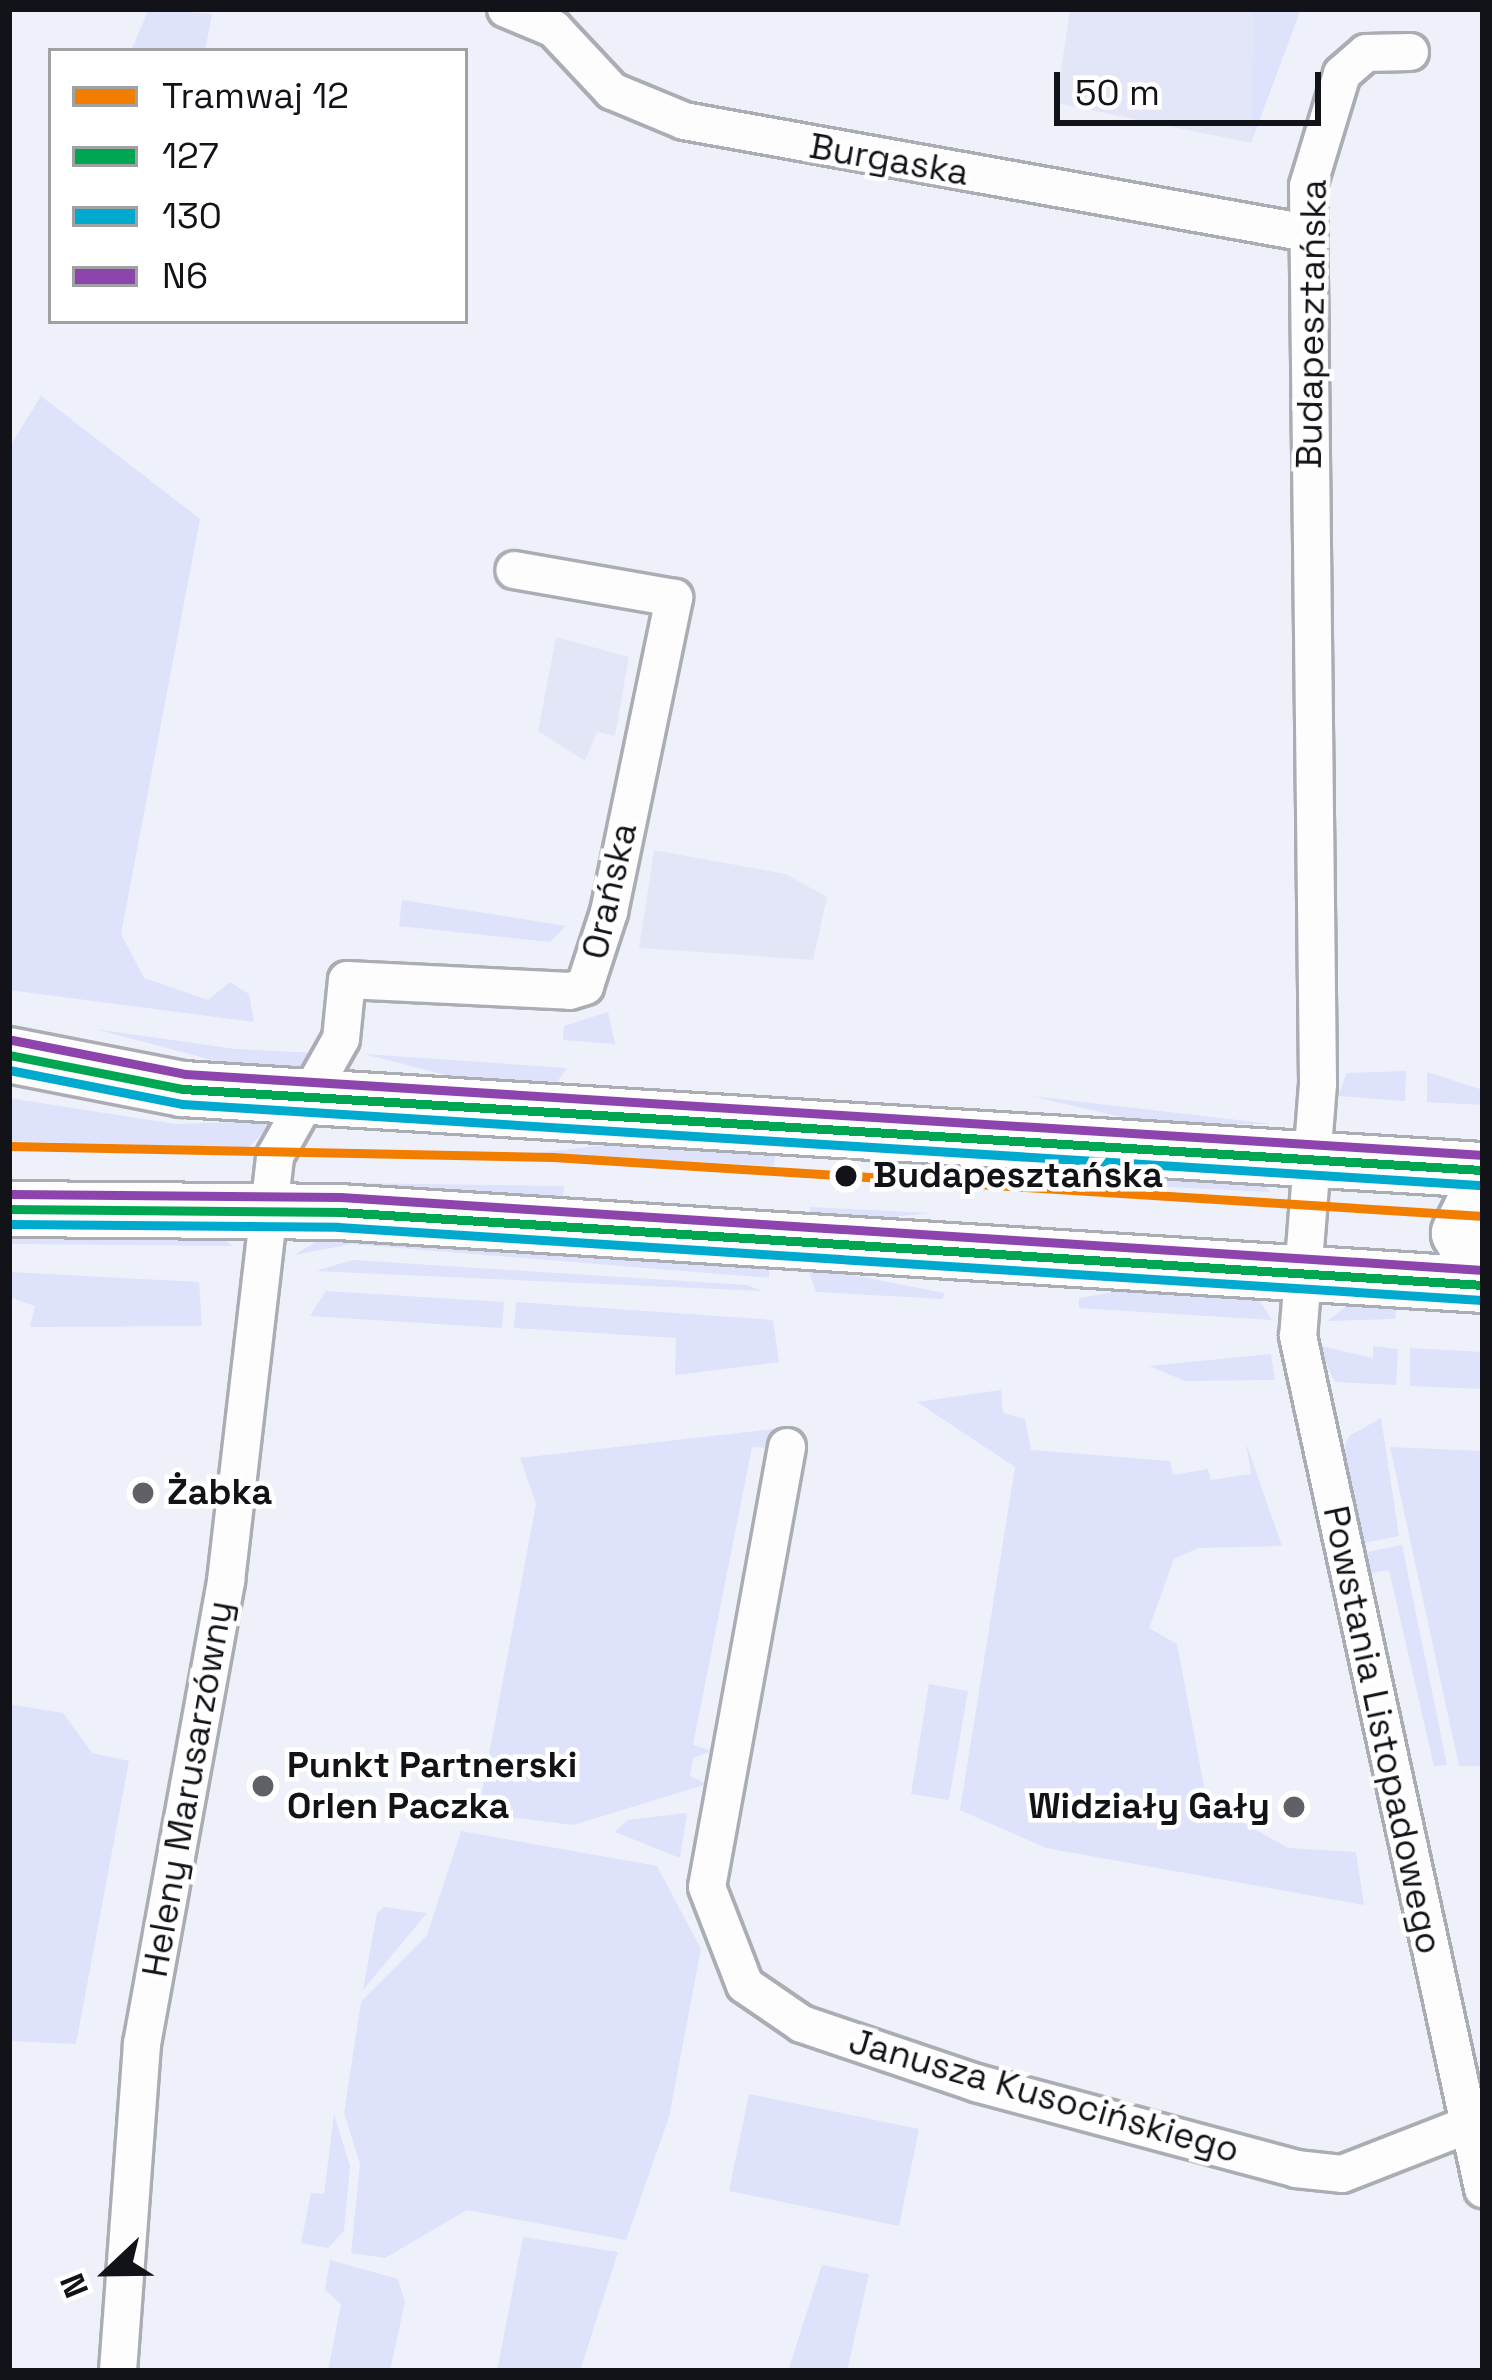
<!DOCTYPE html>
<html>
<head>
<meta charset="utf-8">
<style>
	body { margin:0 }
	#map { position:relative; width:1492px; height:2380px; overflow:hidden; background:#eff1fa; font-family:"Space Grotesk",sans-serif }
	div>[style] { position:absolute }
	.built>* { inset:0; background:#e3e6f6 }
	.green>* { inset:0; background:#dee2fa }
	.roads { filter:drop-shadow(3px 0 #abadb4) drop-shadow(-3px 0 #abadb4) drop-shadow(0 3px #abadb4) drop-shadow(0 -3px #abadb4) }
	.street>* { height:36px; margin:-18px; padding:0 18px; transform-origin:18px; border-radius:18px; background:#fdfdfe }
	.secondary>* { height:54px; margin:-27px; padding:0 27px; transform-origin:27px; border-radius:27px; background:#fdfdfe }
	.bus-1>* { height:9px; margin:-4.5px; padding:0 4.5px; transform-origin:4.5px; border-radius:4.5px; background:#00a651 }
	.bus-2>* { height:9px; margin:-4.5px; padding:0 4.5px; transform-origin:4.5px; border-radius:4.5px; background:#00a9ce }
	.bus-3>* { height:9px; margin:-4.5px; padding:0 4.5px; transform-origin:4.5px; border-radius:4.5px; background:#8e44ad }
	.tram-1>* { height:9px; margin:-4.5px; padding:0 4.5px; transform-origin:4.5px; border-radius:4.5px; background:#f27e00 }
	.dots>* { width:33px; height:33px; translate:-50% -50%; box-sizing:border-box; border:6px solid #fff; border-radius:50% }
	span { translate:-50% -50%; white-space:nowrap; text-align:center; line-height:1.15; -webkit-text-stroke:9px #fff; paint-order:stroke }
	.street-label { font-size:36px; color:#121318 }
	.stop-label { font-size:36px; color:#121318; font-weight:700 }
	.left { translate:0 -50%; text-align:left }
	.poi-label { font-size:36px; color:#121318; font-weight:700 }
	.right { translate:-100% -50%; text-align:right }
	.frame { position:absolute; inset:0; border:12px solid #121318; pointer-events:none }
	.legend { position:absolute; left:48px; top:48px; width:420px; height:276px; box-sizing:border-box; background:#fff; border:3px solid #a0a1a3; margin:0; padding:15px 21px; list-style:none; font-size:36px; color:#121318 }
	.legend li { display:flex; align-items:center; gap:24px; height:60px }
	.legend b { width:60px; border:3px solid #a0a1a3 }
	.north { position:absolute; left:48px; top:2212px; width:120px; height:120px; -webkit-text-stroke:9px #fff; paint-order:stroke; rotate:248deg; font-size:33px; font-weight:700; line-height:48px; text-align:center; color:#121318 }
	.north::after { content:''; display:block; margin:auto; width:42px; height:54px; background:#121318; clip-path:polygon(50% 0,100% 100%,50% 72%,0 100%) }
	.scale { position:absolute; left:1054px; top:72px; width:267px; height:54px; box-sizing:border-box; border:6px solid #121318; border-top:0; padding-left:15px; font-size:36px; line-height:42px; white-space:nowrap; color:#121318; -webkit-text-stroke:9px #fff; paint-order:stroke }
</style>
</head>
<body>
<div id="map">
	<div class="built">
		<i style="clip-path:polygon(1070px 9px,1253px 9px,1251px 143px,1056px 103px)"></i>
		<i style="clip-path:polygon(556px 637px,629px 657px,615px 736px,597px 732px,585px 761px,538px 731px)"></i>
		<i style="clip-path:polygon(654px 850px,786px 874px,827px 897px,813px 960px,639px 948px)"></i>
	</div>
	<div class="green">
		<i style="clip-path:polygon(149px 9px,212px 14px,205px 51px,131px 51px)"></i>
		<i style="clip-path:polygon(1253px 9px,1301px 9px,1251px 143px)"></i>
		<i style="clip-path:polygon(41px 396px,200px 519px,121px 934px,144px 978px,208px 1000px,230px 982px,249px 994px,254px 1022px,9px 990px,9px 448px)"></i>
		<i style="clip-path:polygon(402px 900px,566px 926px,550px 942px,399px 926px)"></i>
		<i style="clip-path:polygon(608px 1012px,615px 1044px,563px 1040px,564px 1026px)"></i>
		<i style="clip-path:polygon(95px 1029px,235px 1049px,318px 1053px,295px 1074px,246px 1069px)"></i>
		<i style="clip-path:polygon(364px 1054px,567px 1068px,552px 1089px,488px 1086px)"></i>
		<i style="clip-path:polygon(1406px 1071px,1405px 1101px,1338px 1096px,1347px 1073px)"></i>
		<i style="clip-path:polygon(1427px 1072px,1483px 1090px,1483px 1105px,1427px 1102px)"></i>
		<i style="clip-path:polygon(1031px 1096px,1273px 1124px,1152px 1124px)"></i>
		<i style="clip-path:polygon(9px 1098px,175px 1124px,275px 1121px,248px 1148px,9px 1141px)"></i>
		<i style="clip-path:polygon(647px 1140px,776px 1147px,774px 1166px,537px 1153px)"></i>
		<i style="clip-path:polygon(1022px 1161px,1253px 1175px,1271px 1192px,1021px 1180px)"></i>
		<i style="clip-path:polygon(279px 1182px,564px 1186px,562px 1209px,296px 1199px)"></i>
		<i style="clip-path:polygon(810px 1207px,931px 1213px,825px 1224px,810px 1223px)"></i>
		<i style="clip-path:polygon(9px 1228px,221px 1237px,233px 1246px,9px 1244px)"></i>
		<i style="clip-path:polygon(322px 1238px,769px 1264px,769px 1278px,351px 1244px,294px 1255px)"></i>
		<i style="clip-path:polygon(353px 1260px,747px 1285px,762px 1291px,315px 1271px)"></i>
		<i style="clip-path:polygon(807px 1266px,944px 1293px,943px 1299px,816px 1292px)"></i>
		<i style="clip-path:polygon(9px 1272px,199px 1282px,202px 1326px,30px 1327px,35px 1306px,9px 1297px)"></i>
		<i style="clip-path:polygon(1150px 1286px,1255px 1294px,1272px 1320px,1079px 1308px,1079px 1298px)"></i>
		<i style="clip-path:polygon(326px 1291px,504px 1302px,502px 1328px,310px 1316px)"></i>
		<i style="clip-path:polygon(1352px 1301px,1397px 1302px,1395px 1319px,1328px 1321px)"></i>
		<i style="clip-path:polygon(516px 1302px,773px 1320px,779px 1362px,675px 1375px,676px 1338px,514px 1328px)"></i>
		<i style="clip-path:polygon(1317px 1345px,1373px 1358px,1373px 1346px,1398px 1349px,1396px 1385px,1335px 1382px)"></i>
		<i style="clip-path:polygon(1410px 1348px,1483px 1352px,1483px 1389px,1410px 1386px)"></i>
		<i style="clip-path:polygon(1271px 1354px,1275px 1380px,1185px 1381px,1149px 1366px)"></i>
		<i style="clip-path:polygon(1001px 1390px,1003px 1413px,1025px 1419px,1031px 1450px,1170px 1461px,1173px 1475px,1208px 1469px,1211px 1480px,1251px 1474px,1246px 1443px,1282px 1546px,1198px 1548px,1174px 1559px,1149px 1628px,1177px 1644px,1207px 1802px,1288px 1848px,1356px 1852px,1364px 1905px,1046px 1848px,960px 1810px,1015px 1467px,917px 1402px)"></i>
		<i style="clip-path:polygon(1381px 1418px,1399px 1536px,1359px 1544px,1341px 1456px,1349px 1436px)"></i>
		<i style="clip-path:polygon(773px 1429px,769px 1448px,752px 1447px,693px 1745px,712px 1751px,693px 1758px,690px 1776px,707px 1784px,573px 1825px,478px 1813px,536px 1504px,520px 1458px)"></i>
		<i style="clip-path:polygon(1390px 1447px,1483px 1451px,1483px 1766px,1459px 1766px)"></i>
		<i style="clip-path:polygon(1402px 1545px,1447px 1765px,1434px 1766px,1389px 1570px,1365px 1574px,1362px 1553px)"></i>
		<i style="clip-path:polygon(929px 1684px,968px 1691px,949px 1800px,911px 1794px)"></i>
		<i style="clip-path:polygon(9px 1704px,63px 1713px,92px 1753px,129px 1761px,76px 2044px,9px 2041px)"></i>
		<i style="clip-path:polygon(687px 1813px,680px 1858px,615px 1832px,627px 1820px)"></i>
		<i style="clip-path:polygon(461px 1831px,657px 1866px,701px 1949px,669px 2117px,626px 2240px,467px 2210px,385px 2258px,351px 2253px,360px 2164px,344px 2113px,361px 2002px,427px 1935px)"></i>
		<i style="clip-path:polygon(384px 1907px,427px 1913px,363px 1990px,377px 1913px)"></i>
		<i style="clip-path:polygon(749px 2094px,919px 2129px,899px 2226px,729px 2191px)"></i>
		<i style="clip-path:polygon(334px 2114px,350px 2166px,344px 2231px,328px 2248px,301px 2243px,311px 2193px,324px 2194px)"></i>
		<i style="clip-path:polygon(523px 2237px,618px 2252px,580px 2371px,497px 2371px)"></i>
		<i style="clip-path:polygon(330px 2260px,398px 2279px,405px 2302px,390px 2371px,328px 2371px,341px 2304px,325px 2290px)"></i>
		<i style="clip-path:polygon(822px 2265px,869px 2274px,847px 2371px,788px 2371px)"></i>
	</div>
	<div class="roads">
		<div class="street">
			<i style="left:506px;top:9px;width:52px;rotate:22.6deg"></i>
			<i style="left:554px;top:29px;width:85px;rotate:46.9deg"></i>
			<i style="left:612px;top:91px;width:78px;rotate:22.6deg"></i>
			<i style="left:684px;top:121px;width:633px;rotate:10.19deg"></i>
			<i style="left:1410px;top:52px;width:44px;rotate:178.7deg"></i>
			<i style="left:1366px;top:53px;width:32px;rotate:139deg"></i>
			<i style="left:1342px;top:74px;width:117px;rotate:106.9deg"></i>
			<i style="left:1308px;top:186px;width:898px;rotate:89.36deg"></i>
			<i style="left:1318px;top:1084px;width:253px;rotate:94.5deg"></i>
			<i style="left:1298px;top:1336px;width:873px;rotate:77.76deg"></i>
			<i style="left:787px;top:1447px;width:447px;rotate:100.3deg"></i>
			<i style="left:707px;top:1887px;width:105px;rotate:68.8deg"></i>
			<i style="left:745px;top:1985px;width:69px;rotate:34.4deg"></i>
			<i style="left:802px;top:2024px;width:184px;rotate:18.7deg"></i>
			<i style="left:976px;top:2083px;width:331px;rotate:15deg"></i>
			<i style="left:1296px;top:2169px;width:46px;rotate:6.2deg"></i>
			<i style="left:1342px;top:2174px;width:151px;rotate:-21.3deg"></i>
			<i style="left:118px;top:2371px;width:328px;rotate:-85.8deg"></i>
			<i style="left:142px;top:2044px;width:471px;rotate:-79.7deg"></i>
			<i style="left:226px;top:1581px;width:428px;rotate:-83.4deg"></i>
			<i style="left:275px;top:1156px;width:134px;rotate:-60.6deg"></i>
			<i style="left:341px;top:1039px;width:59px;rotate:-84.2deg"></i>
			<i style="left:347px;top:980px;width:223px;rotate:2.8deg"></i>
			<i style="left:570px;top:991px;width:16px;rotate:-18deg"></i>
			<i style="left:585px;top:986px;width:78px;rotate:-72deg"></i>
			<i style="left:609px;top:912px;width:321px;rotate:-78.3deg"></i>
			<i style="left:674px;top:598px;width:162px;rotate:-170.1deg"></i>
		</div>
		<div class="secondary">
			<i style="left:9px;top:1055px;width:177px;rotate:11.1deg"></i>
			<i style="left:183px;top:1089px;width:1303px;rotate:3.57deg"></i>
			<i style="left:1483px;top:1185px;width:54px;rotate:116.6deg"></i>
			<i style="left:1459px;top:1233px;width:48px;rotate:60.3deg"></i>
			<i style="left:9px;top:1209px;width:330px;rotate:0.5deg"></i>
			<i style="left:339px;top:1212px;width:1146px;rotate:3.65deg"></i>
		</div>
	</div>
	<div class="bus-1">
		<i style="left:9px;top:1055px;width:177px;rotate:11.1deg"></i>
		<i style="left:183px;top:1089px;width:1303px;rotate:3.57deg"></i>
		<i style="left:9px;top:1209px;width:330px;rotate:0.5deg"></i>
		<i style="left:339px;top:1212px;width:1146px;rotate:3.65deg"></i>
	</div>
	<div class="bus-2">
		<i style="left:9px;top:1070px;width:176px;rotate:11.1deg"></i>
		<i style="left:182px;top:1104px;width:1303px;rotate:3.57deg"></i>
		<i style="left:9px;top:1224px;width:329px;rotate:0.5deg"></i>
		<i style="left:338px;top:1227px;width:1146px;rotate:3.65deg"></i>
	</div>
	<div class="bus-3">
		<i style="left:12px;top:1040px;width:176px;rotate:11.1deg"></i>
		<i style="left:185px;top:1074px;width:1301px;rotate:3.57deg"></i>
		<i style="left:9px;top:1194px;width:331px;rotate:0.5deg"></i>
		<i style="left:340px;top:1197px;width:1145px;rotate:3.65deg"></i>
	</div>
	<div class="tram-1">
		<i style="left:9px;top:1146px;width:544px;rotate:1.16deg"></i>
		<i style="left:553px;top:1157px;width:932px;rotate:3.63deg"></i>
	</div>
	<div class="dots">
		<i style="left:846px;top:1176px;background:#121318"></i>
		<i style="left:143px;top:1493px;background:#5f6167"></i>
		<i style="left:263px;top:1786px;background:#5f6167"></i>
		<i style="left:1294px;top:1807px;background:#5f6167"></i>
	</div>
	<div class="street-label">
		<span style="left:889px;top:160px;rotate:10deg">Burgaska</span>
		<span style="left:1312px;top:324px;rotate:-89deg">Budapesztańska</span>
		<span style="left:610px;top:891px;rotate:-77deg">Orańska</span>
		<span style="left:1382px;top:1730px;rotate:78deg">Powstania Listopadowego</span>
		<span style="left:188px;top:1789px;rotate:-80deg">Heleny Marusarzówny</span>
		<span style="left:1044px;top:2096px;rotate:16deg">Janusza Kusocińskiego</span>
	</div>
	<div class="stop-label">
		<span class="left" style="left:873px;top:1176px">Budapesztańska</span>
	</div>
	<div class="poi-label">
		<span class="left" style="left:167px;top:1493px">Żabka</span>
		<span class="left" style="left:287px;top:1786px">Punkt Partnerski<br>Orlen Paczka</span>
		<span class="right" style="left:1270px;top:1807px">Widziały Gały</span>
	</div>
	<div class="frame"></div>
	<ul class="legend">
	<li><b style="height:15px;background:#f27e00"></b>Tramwaj 12</li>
	<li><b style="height:15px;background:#00a651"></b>127</li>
	<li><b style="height:15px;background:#00a9ce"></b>130</li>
	<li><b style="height:15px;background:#8e44ad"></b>N6</li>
	</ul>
	<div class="north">N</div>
	<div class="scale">50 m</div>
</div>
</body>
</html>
